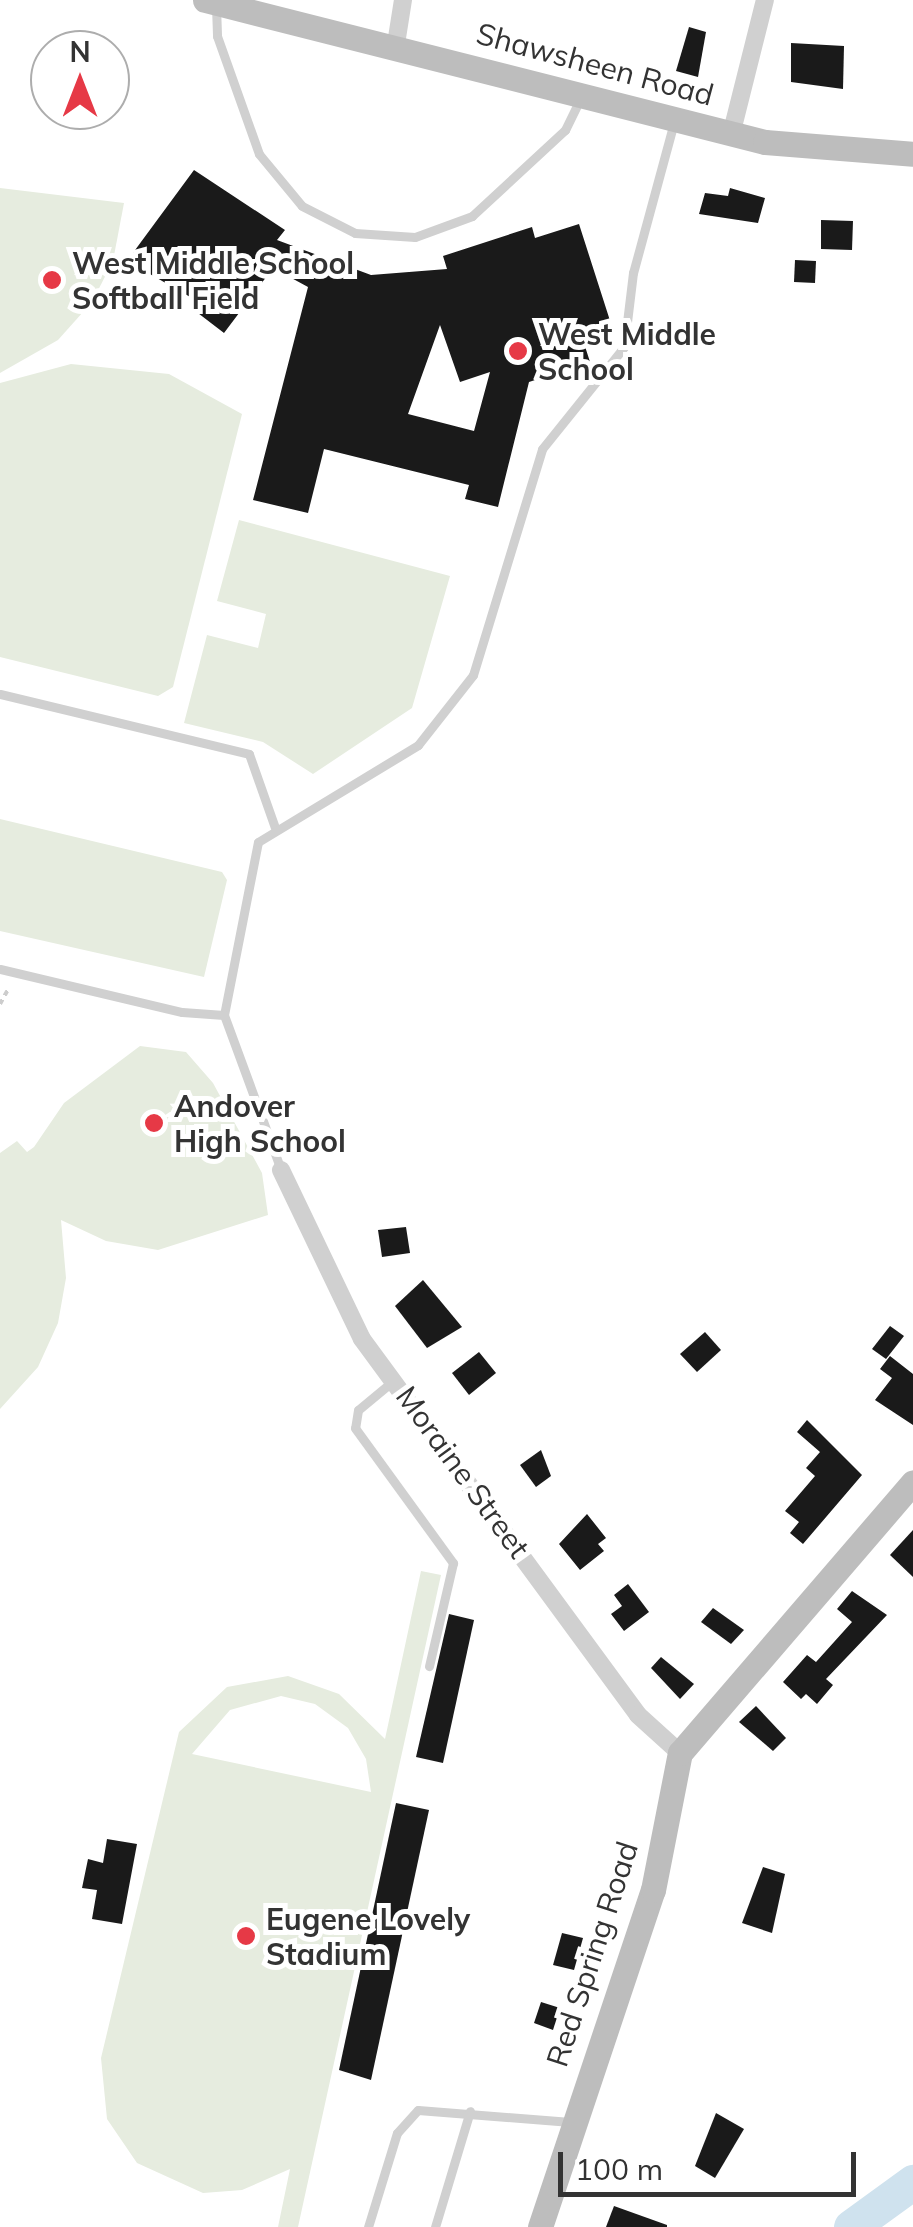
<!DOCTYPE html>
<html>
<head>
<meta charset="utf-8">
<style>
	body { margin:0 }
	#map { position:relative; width:913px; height:2227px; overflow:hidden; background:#fff; font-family:Mulish,sans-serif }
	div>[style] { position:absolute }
	.green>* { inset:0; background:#e6ecdf }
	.river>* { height:35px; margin:-17.5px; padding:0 17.5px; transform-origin:17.5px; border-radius:17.5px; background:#cfe2ee }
	.building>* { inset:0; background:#1a1a1a }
	.path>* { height:4px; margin-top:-2px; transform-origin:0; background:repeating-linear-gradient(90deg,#cdcdcd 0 5px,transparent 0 10px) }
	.lane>* { height:9px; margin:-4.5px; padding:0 4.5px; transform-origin:4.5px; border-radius:4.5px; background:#d0d0d0 }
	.street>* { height:18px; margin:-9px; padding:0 9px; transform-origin:9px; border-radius:9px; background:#d0d0d0 }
	.secondary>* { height:25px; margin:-12.5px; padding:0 12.5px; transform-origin:12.5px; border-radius:12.5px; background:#bdbdbd }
	.dots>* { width:28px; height:28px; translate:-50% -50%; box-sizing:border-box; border:5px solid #fff; border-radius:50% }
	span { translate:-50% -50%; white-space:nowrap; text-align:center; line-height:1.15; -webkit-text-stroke:10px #fff; paint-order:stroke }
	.street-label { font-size:30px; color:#333 }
	.poi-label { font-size:30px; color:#333; font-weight:700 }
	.left { translate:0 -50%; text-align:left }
	.north { position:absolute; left:30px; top:30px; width:100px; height:100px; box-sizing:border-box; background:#fff; border:2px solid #adadad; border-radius:50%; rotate:0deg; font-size:28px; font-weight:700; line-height:40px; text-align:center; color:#333 }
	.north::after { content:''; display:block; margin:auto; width:35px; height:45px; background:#e63946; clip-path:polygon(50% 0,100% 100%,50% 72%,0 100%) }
	.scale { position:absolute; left:558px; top:2152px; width:298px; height:45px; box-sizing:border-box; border:5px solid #333; border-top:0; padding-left:12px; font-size:30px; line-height:35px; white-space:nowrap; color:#333; -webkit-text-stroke:8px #fff; paint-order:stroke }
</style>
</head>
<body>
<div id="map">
	<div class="green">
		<i style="clip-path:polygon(0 188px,124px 203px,113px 261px,92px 302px,58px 340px,0 373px)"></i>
		<i style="clip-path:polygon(71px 364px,169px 374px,242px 414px,173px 687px,158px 696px,0 657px,0 383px)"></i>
		<i style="clip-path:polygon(239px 520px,450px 576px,412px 708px,313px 774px,263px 742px,184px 723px,207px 635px,258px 648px,266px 614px,217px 601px)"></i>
		<i style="clip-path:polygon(0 819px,222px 872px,227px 880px,204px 977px,0 931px)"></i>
		<i style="clip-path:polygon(140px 1046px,186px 1052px,213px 1083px,262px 1173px,268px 1215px,158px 1250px,106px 1241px,61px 1220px,66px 1278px,58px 1323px,38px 1367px,0 1409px,0 1153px,17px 1141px,27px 1152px,34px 1147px,64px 1103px)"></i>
		<i style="clip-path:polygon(evenodd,421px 1571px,441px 1575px,298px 2227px,278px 2227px,290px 2169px,242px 2190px,203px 2193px,137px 2163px,107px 2119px,101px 2058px,179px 1732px,227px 1687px,288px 1676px,339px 1694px,385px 1739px,421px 1571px,281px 1696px,315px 1704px,348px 1728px,366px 1759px,371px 1792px,192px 1754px,230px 1710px,281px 1696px)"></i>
	</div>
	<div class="river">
		<i style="left:851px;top:2227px;width:77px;rotate:-36deg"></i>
	</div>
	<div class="building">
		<i style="clip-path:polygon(689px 27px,706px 32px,698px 77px,676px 71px)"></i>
		<i style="clip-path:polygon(791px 43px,844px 46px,843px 89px,791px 82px)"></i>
		<i style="clip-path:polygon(evenodd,194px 170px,285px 230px,277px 240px,371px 275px,447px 269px,443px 256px,532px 227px,535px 238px,579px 224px,613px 330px,583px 340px,590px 362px,529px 382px,498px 507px,465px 499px,469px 485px,324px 449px,308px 513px,253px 500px,308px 287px,273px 268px,224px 333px,194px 310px,199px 302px,127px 261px,194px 170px,440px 325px,460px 382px,490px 372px,474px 431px,408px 414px,440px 325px)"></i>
		<i style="clip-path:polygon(730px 188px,765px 198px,758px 223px,699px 214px,705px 193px,728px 196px)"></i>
		<i style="clip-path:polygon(821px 220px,853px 221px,852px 250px,821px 249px)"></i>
		<i style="clip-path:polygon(795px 260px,816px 261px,815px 283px,794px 282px)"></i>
		<i style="clip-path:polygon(406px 1227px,410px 1253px,382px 1257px,378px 1230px)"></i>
		<i style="clip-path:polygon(423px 1280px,462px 1327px,427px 1348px,395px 1306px)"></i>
		<i style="clip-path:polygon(890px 1326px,904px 1336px,886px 1359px,872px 1349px)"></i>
		<i style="clip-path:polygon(705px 1332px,721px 1350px,697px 1372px,680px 1354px)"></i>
		<i style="clip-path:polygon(479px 1352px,496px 1373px,469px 1395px,452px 1373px)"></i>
		<i style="clip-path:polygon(890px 1356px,913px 1374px,913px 1425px,875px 1400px,892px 1378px,880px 1369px)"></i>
		<i style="clip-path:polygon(807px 1420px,862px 1475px,803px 1544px,790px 1533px,799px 1522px,785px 1511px,815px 1476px,806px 1468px,820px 1452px,797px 1432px)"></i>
		<i style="clip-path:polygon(541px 1450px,551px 1476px,536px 1487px,520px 1465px)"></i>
		<i style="clip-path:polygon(587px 1514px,606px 1538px,598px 1544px,604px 1551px,580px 1570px,559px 1544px)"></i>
		<i style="clip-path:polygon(913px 1530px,913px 1577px,890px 1555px)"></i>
		<i style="clip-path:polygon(628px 1584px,649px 1612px,624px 1631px,611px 1614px,622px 1606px,614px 1595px)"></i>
		<i style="clip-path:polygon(852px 1591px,887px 1615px,826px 1679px,833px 1685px,817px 1704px,806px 1694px,801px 1699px,783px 1682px,807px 1655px,816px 1662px,852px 1622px,837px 1609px)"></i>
		<i style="clip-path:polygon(713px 1608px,744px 1630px,731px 1644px,701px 1622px)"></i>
		<i style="clip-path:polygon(449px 1614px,474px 1620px,443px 1763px,416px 1757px)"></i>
		<i style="clip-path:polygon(661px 1657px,694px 1684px,680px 1699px,651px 1668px)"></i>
		<i style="clip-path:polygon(756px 1706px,786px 1738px,773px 1751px,739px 1722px)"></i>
		<i style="clip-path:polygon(396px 1803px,429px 1810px,371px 2080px,339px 2070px)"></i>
		<i style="clip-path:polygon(107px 1839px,137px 1844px,122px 1924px,92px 1919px,97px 1890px,82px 1888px,88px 1859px,103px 1863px)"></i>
		<i style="clip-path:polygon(763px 1867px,785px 1874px,772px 1933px,742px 1923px)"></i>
		<i style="clip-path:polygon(562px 1933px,583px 1938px,574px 1970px,553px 1965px)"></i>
		<i style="clip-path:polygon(541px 2002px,560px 2008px,553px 2030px,534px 2023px)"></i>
		<i style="clip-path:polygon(716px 2113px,744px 2129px,715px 2178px,695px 2166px)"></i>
		<i style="clip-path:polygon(614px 2206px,667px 2225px,667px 2227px,606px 2227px)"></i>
	</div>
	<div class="path">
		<i style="left:0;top:1004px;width:18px;rotate:-61deg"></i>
	</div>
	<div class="lane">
		<i style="left:216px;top:6px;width:30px;rotate:88deg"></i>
		<i style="left:217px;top:36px;width:125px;rotate:70.4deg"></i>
		<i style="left:259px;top:154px;width:67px;rotate:50.4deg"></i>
		<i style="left:302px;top:206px;width:59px;rotate:27deg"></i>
		<i style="left:355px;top:233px;width:60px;rotate:3.8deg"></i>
		<i style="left:415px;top:237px;width:61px;rotate:-20.2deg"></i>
		<i style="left:472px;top:216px;width:127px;rotate:-42.8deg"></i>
		<i style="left:565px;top:130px;width:37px;rotate:-64deg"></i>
		<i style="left:0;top:694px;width:256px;rotate:13.5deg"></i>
		<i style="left:249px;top:754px;width:78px;rotate:70.6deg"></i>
		<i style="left:0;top:969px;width:187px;rotate:13.3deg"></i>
		<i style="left:182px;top:1012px;width:42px;rotate:4.1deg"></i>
		<i style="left:224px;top:1015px;width:176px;rotate:-78.9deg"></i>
		<i style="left:258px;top:842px;width:187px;rotate:-31.2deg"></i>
		<i style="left:418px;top:745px;width:89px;rotate:-51.8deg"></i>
		<i style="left:473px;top:675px;width:236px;rotate:-73deg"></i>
		<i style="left:542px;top:449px;width:131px;rotate:-51.2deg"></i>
		<i style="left:624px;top:347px;width:75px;rotate:-83.1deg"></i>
		<i style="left:633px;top:273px;width:156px;rotate:-74.8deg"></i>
		<i style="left:224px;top:1015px;width:165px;rotate:69.8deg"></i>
		<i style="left:393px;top:1381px;width:45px;rotate:140.4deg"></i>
		<i style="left:358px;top:1410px;width:18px;rotate:99deg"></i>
		<i style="left:355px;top:1428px;width:167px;rotate:54deg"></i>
		<i style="left:453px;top:1563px;width:106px;rotate:103.1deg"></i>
		<i style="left:368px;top:2227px;width:98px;rotate:-72.9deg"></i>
		<i style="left:397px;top:2133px;width:31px;rotate:-48deg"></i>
		<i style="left:418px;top:2110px;width:153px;rotate:4.5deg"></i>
		<i style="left:435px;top:2227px;width:121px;rotate:-73.2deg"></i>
	</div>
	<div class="street">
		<i style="left:396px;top:44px;width:45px;rotate:-81deg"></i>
		<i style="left:731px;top:135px;width:139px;rotate:-75.9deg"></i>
		<i style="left:281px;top:1170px;width:187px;rotate:64.4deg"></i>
		<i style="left:362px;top:1339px;width:466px;rotate:53.7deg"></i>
		<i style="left:638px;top:1715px;width:57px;rotate:42.1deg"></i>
	</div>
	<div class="secondary">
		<i style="left:205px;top:0;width:578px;rotate:14.23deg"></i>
		<i style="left:765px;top:142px;width:148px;rotate:4.6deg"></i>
		<i style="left:540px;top:2227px;width:355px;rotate:-71.5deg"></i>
		<i style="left:653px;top:1890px;width:140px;rotate:-78.9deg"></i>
		<i style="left:680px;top:1753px;width:357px;rotate:-49.3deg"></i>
	</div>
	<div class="dots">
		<i style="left:52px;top:280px;background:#e63946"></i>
		<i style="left:518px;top:351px;background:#e63946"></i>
		<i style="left:154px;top:1123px;background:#e63946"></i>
		<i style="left:246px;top:1936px;background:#e63946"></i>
	</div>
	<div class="street-label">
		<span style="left:595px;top:64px;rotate:15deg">Shawsheen Road</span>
		<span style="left:463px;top:1472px;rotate:54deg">Moraine Street</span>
		<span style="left:592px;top:1954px;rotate:-72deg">Red Spring Road</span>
	</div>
	<div class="poi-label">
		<span class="left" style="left:72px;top:280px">West Middle School<br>Softball Field</span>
		<span class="left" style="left:538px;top:351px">West Middle<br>School</span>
		<span class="left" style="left:174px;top:1123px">Andover<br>High School</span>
		<span class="left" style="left:266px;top:1936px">Eugene Lovely<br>Stadium</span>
	</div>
	<div class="north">N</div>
	<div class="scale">100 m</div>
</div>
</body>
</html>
